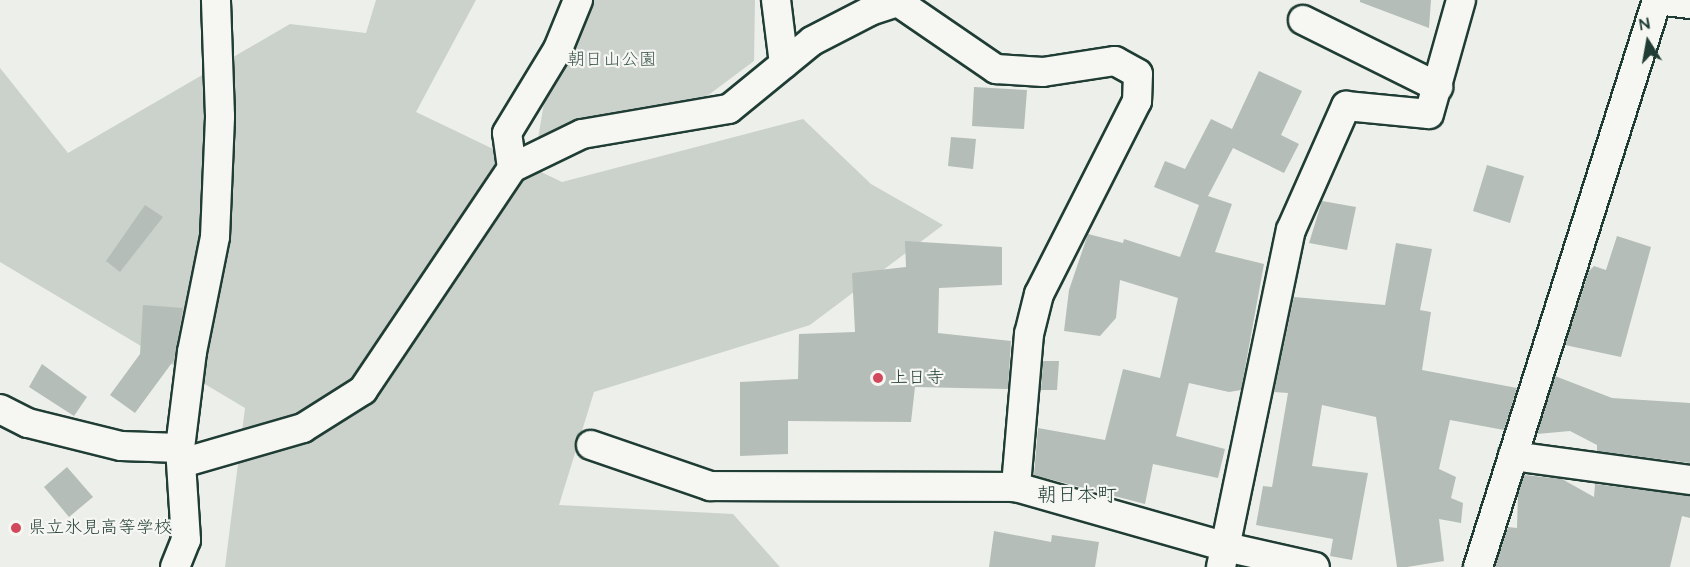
<!DOCTYPE html>
<html>
<head>
<meta charset="utf-8">
<style>
	body { margin:0 }
	#map { position:relative; width:1690px; height:567px; overflow:hidden; background:#edefea; font-family:"Architects Daughter","Klee One",sans-serif }
	div>[style] { position:absolute }
	.green>* { inset:0; background:#cbd2cc }
	.building>* { inset:0; background:#b4bdb8 }
	.roads { filter:drop-shadow(2px 0 #1f3d34) drop-shadow(-2px 0 #1f3d34) drop-shadow(0 2px #1f3d34) drop-shadow(0 -2px #1f3d34) }
	.minor>* { height:28px; margin:-14px; padding:0 14px; transform-origin:14px; border-radius:14px; background:#f6f6f2 }
	.dots>* { width:16px; height:16px; translate:-50% -50%; box-sizing:border-box; border:3px solid #f6f6f2; border-radius:50% }
	span { translate:-50% -50%; white-space:nowrap; text-align:center; line-height:1.15; -webkit-text-stroke:4.5px #f6f6f2; paint-order:stroke }
	.park-label { font-size:18px; color:#415b52 }
	.poi-label { font-size:18px; color:#1f3d34 }
	.left { translate:0 -50%; text-align:left }
	.neighbourhood-label { font-size:20px; color:#1f3d34 }
	.north { position:absolute; left:1618px; top:12px; width:60px; height:60px; -webkit-text-stroke:4px #f6f6f2; paint-order:stroke; rotate:349deg; font-size:16px; font-weight:700; line-height:24px; text-align:center; color:#1f3d34 }
	.north::after { content:''; display:block; margin:auto; width:21px; height:27px; background:#1f3d34; clip-path:polygon(50% 0,100% 100%,50% 72%,0 100%) }
</style>
</head>
<body>
<div id="map">
	<div class="green">
		<i style="clip-path:polygon(376px 0,476px 0,416px 112px,562px 182px,803px 119px,871px 184px,943px 225px,810px 325px,594px 392px,559px 505px,733px 514px,780px 567px,225px 567px,245px 408px,0 262px,0 68px,68px 153px,290px 24px,366px 33px)"></i>
		<i style="clip-path:polygon(561px 0,755px 0,754px 61px,695px 105px,537px 145px)"></i>
	</div>
	<div class="building">
		<i style="clip-path:polygon(1360px 0,1431px 0,1429px 28px,1360px 2px)"></i>
		<i style="clip-path:polygon(1259px 71px,1302px 91px,1281px 135px,1299px 144px,1284px 173px,1233px 148px,1208px 196px,1232px 204px,1215px 252px,1264px 264px,1241px 390px,1229px 392px,1189px 383px,1176px 436px,1225px 449px,1218px 478px,1153px 464px,1145px 504px,1034px 475px,1038px 428px,1105px 440px,1123px 369px,1160px 378px,1178px 298px,1120px 280px,1116px 318px,1100px 336px,1064px 331px,1069px 290px,1088px 234px,1123px 243px,1124px 239px,1180px 257px,1199px 205px,1154px 187px,1165px 161px,1185px 169px,1211px 119px,1232px 129px)"></i>
		<i style="clip-path:polygon(974px 87px,1027px 90px,1024px 129px,972px 126px)"></i>
		<i style="clip-path:polygon(951px 137px,976px 139px,973px 169px,948px 166px)"></i>
		<i style="clip-path:polygon(1487px 165px,1524px 176px,1510px 223px,1473px 211px)"></i>
		<i style="clip-path:polygon(1322px 201px,1356px 207px,1347px 250px,1309px 243px)"></i>
		<i style="clip-path:polygon(145px 205px,163px 217px,120px 272px,106px 261px)"></i>
		<i style="clip-path:polygon(1617px 236px,1651px 247px,1621px 357px,1565px 345px,1589px 271px,1594px 266px,1606px 270px)"></i>
		<i style="clip-path:polygon(905px 241px,1002px 247px,1002px 285px,939px 288px,938px 333px,1011px 341px,1008px 389px,915px 387px,911px 422px,788px 421px,788px 454px,740px 456px,740px 382px,798px 379px,799px 334px,855px 332px,852px 273px,906px 267px)"></i>
		<i style="clip-path:polygon(1396px 243px,1432px 249px,1420px 310px,1431px 312px,1422px 370px,1517px 388px,1504px 430px,1450px 420px,1439px 469px,1456px 477px,1451px 498px,1463px 503px,1461px 523px,1439px 519px,1444px 561px,1407px 567px,1397px 567px,1376px 417px,1322px 405px,1312px 466px,1368px 473px,1352px 560px,1330px 556px,1333px 539px,1256px 525px,1263px 486px,1272px 487px,1288px 393px,1274px 392px,1294px 297px,1385px 305px)"></i>
		<i style="clip-path:polygon(143px 305px,183px 308px,174px 360px,135px 413px,110px 395px,140px 354px)"></i>
		<i style="clip-path:polygon(1043px 361px,1059px 361px,1057px 390px,1041px 390px)"></i>
		<i style="clip-path:polygon(42px 364px,87px 397px,74px 416px,29px 387px)"></i>
		<i style="clip-path:polygon(1555px 376px,1612px 398px,1690px 403px,1690px 463px,1597px 451px,1597px 445px,1570px 431px,1537px 434px)"></i>
		<i style="clip-path:polygon(67px 467px,93px 497px,69px 517px,44px 487px)"></i>
		<i style="clip-path:polygon(1524px 475px,1562px 479px,1594px 497px,1595px 484px,1690px 496px,1690px 518px,1682px 516px,1670px 567px,1495px 567px,1508px 527px,1517px 528px,1518px 494px)"></i>
		<i style="clip-path:polygon(994px 531px,1051px 542px,1052px 535px,1099px 542px,1095px 567px,989px 567px)"></i>
	</div>
	<div class="roads">
		<div class="minor">
			<i style="left:776px;top:0;width:64px;rotate:82.9deg"></i>
			<i style="left:1657px;top:0;width:33px;rotate:7deg"></i>
			<i style="left:1303px;top:20px;width:151px;rotate:26.4deg"></i>
			<i style="left:512px;top:168px;width:35px;rotate:-98deg"></i>
			<i style="left:507px;top:133px;width:98px;rotate:-58.7deg"></i>
			<i style="left:558px;top:49px;width:53px;rotate:-67.8deg"></i>
			<i style="left:0;top:409px;width:31px;rotate:27deg"></i>
			<i style="left:28px;top:423px;width:96px;rotate:13.9deg"></i>
			<i style="left:121px;top:446px;width:59px;rotate:1.9deg"></i>
			<i style="left:591px;top:445px;width:126px;rotate:19deg"></i>
			<i style="left:710px;top:486px;width:306px;rotate:0.2deg"></i>
			<i style="left:1016px;top:487px;width:218px;rotate:15.9deg"></i>
			<i style="left:1226px;top:547px;width:91px;rotate:12.7deg"></i>
			<i style="left:1513px;top:456px;width:179px;rotate:7.7deg"></i>
			<i style="left:182px;top:463px;width:126px;rotate:-16.1deg"></i>
			<i style="left:303px;top:428px;width:71px;rotate:-32.3deg"></i>
			<i style="left:363px;top:390px;width:267px;rotate:-56.1deg"></i>
			<i style="left:512px;top:168px;width:78px;rotate:-25.9deg"></i>
			<i style="left:582px;top:134px;width:149px;rotate:-9.7deg"></i>
			<i style="left:729px;top:109px;width:107px;rotate:-39.3deg"></i>
			<i style="left:812px;top:41px;width:65px;rotate:-27.3deg"></i>
			<i style="left:870px;top:11px;width:29px;rotate:-18deg"></i>
			<i style="left:898px;top:2px;width:119px;rotate:34.4deg"></i>
			<i style="left:996px;top:69px;width:47px;rotate:3.7deg"></i>
			<i style="left:1043px;top:72px;width:73px;rotate:-8.7deg"></i>
			<i style="left:1115px;top:61px;width:26px;rotate:29deg"></i>
			<i style="left:1138px;top:74px;width:27px;rotate:92deg"></i>
			<i style="left:1137px;top:101px;width:216px;rotate:116.9deg"></i>
			<i style="left:1039px;top:294px;width:41px;rotate:104deg"></i>
			<i style="left:1029px;top:334px;width:154px;rotate:94.9deg"></i>
			<i style="left:175px;top:567px;width:29px;rotate:-68deg"></i>
			<i style="left:186px;top:540px;width:92px;rotate:-93.7deg"></i>
			<i style="left:180px;top:448px;width:97px;rotate:-82.9deg"></i>
			<i style="left:192px;top:352px;width:117px;rotate:-78.7deg"></i>
			<i style="left:215px;top:237px;width:121px;rotate:-87.6deg"></i>
			<i style="left:220px;top:116px;width:116px;rotate:-92deg"></i>
			<i style="left:1221px;top:567px;width:344px;rotate:-78.3deg"></i>
			<i style="left:1291px;top:230px;width:136px;rotate:-66.1deg"></i>
			<i style="left:1346px;top:106px;width:83px;rotate:5.5deg"></i>
			<i style="left:1429px;top:114px;width:118px;rotate:-74.3deg"></i>
			<i style="left:1478px;top:567px;width:595px;rotate:-72.48deg"></i>
		</div>
	</div>
	<div class="dots">
		<i style="left:878px;top:378px;background:#d1495b"></i>
		<i style="left:16px;top:528px;background:#d1495b"></i>
	</div>
	<div class="park-label">
		<span style="left:612px;top:60px">朝日山公園</span>
	</div>
	<div class="poi-label">
		<span class="left" style="left:890px;top:378px">上日寺</span>
		<span class="left" style="left:28px;top:528px">県立氷見高等学校</span>
	</div>
	<div class="neighbourhood-label">
		<span style="left:1077px;top:495px">朝日本町</span>
	</div>
	<div class="north">N</div>
</div>
</body>
</html>
